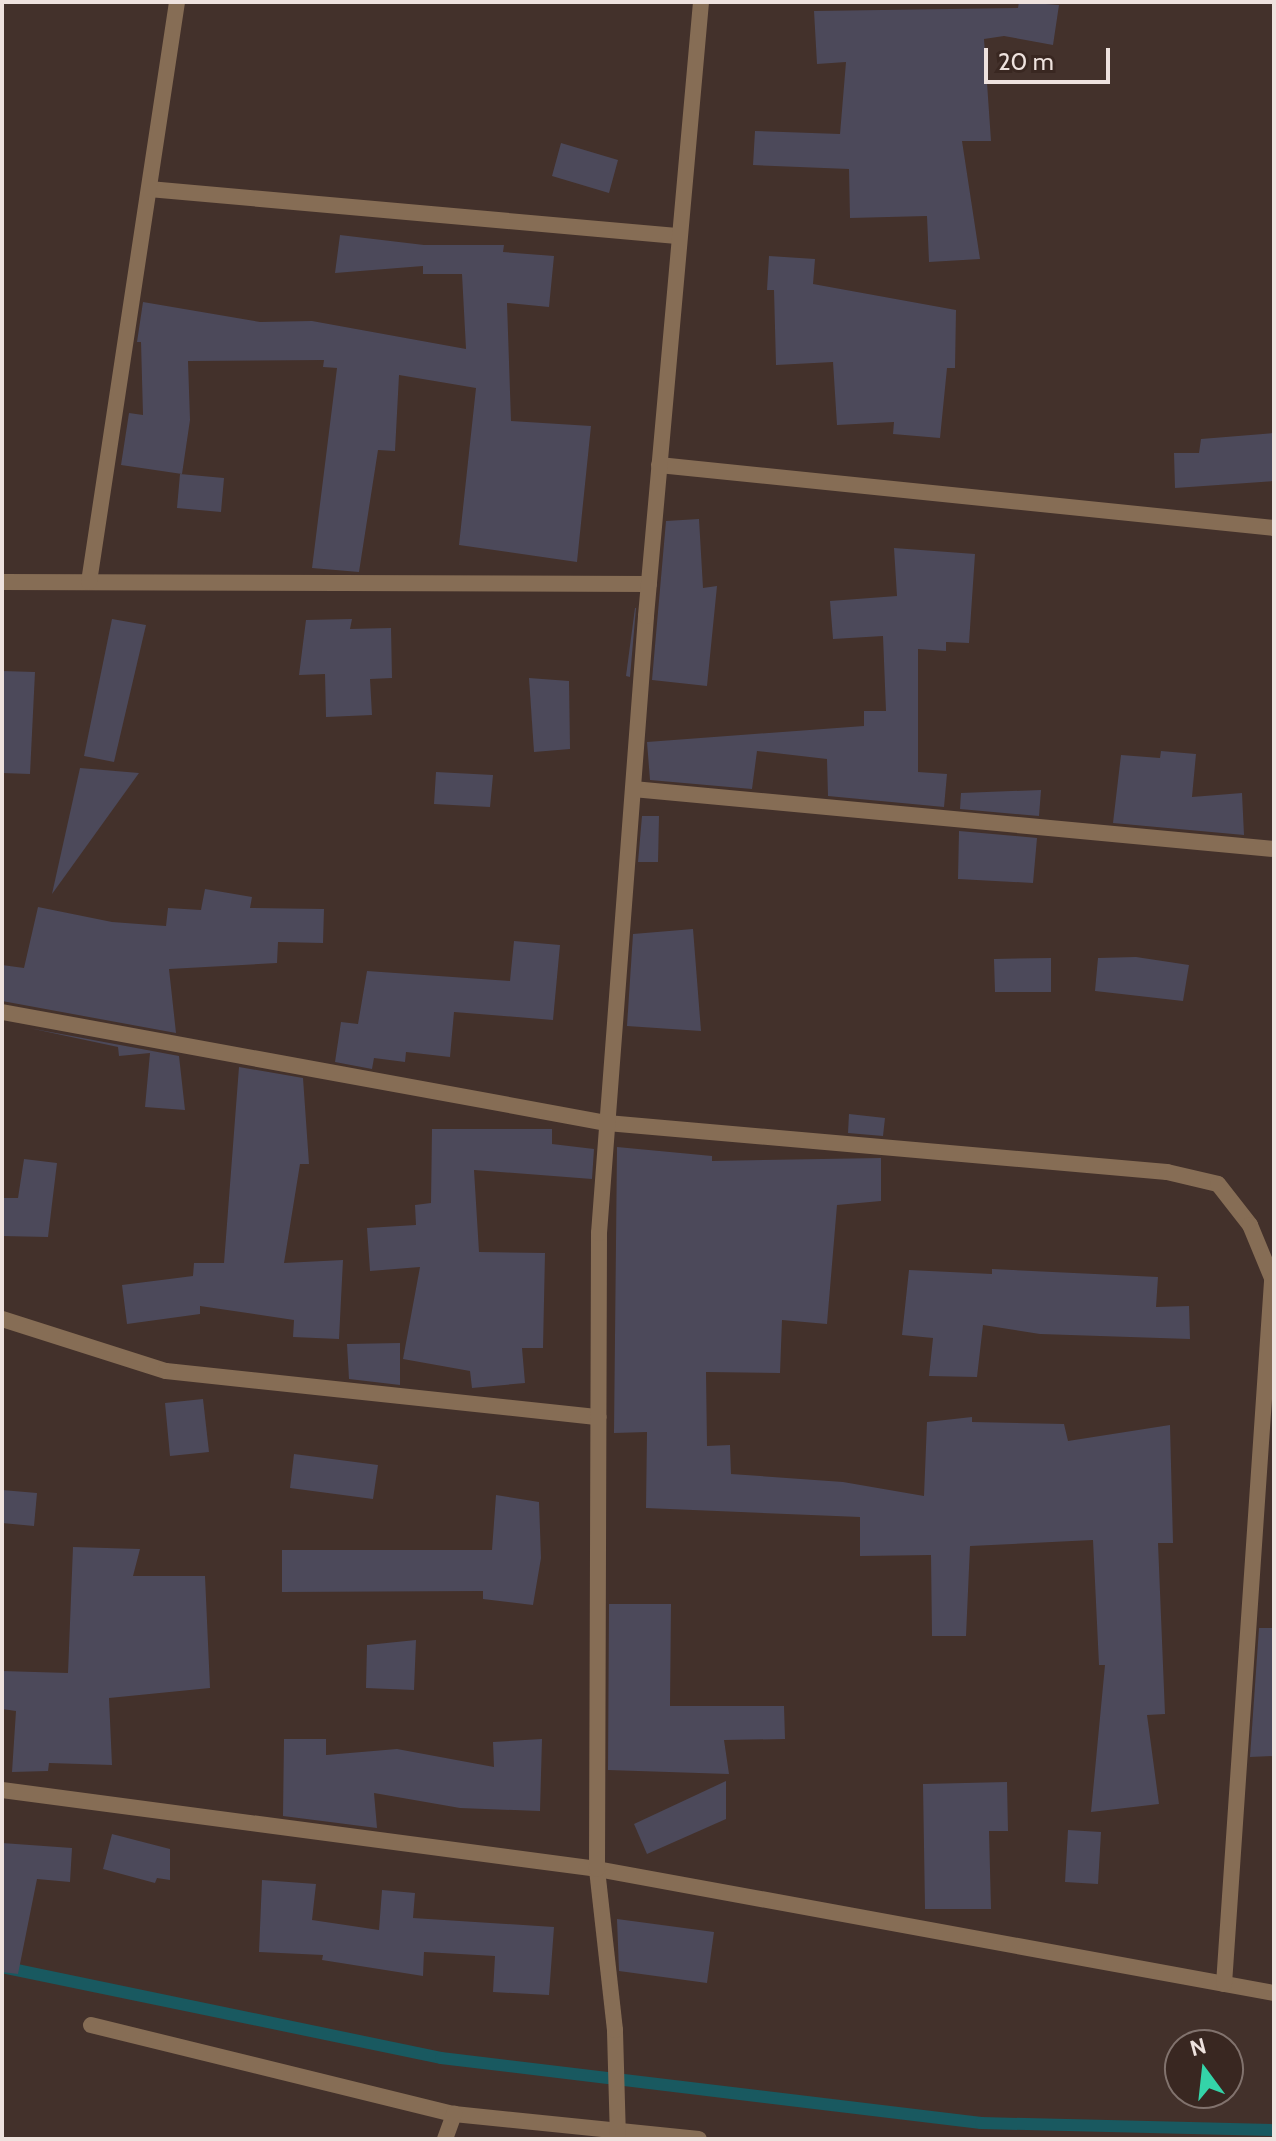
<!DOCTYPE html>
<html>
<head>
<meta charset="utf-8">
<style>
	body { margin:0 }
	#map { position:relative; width:1276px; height:2141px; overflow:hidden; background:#43312b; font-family:Cabin,sans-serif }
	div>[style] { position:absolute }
	.stream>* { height:12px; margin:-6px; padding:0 6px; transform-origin:6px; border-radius:6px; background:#195960 }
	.building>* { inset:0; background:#4c495a }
	.minor>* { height:16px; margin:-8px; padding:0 8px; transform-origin:8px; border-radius:8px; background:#866d55 }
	span { translate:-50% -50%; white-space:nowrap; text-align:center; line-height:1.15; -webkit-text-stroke:6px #392721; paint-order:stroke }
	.frame { position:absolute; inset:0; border:4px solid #eee2de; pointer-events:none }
	.north { position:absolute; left:1164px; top:2029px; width:80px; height:80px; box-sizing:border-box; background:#392721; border:2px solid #81726d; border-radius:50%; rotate:345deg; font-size:22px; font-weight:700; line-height:32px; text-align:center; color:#eee2de }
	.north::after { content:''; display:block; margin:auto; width:28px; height:36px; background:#34d4a8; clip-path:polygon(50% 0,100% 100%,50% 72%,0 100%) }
	.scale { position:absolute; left:984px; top:48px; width:126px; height:36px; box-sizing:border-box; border:4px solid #eee2de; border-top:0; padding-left:10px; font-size:24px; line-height:28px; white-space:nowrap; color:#eee2de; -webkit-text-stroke:6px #392721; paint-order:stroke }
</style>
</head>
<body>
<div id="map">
	<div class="stream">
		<i style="left:2px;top:1967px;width:448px;rotate:11.7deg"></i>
		<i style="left:441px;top:2058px;width:544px;rotate:6.86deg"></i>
		<i style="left:981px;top:2123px;width:293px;rotate:1.4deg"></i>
	</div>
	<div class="building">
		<i style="clip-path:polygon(1019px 2px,1059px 5px,1053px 45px,1004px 36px,984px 39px,991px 141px,962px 141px,980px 259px,929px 262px,927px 216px,850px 218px,849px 169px,753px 165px,755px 131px,840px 134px,846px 62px,817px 64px,814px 11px,1018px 8px)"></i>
		<i style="clip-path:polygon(561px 143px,618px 160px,609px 193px,552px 176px)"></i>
		<i style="clip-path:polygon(340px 235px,424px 245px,504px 245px,503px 252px,554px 256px,549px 307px,507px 303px,511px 421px,591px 426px,577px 562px,459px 545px,476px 388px,399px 375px,395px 451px,378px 450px,359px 572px,312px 568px,337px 368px,323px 367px,324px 360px,188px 361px,190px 420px,182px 474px,121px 465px,129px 413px,143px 415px,141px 342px,137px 342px,143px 302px,260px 322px,312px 321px,466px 349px,462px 274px,423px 274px,423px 266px,335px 273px)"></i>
		<i style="clip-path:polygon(769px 256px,815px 259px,813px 284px,956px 310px,955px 368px,947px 368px,940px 438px,893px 434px,894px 422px,837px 425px,833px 362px,776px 365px,774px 290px,767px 290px)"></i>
		<i style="clip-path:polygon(1274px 433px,1274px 481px,1175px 488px,1174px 453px,1199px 453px,1201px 439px)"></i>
		<i style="clip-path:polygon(180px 474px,224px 478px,221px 512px,177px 508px)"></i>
		<i style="clip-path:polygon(699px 519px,703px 588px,717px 586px,707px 686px,652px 680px,666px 521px)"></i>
		<i style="clip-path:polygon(894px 548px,975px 554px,969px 643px,946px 642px,946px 651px,918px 649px,918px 772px,947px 774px,944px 807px,828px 796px,827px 759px,757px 751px,752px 789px,650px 780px,647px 742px,864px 726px,864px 711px,886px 711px,883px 636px,833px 639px,830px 601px,897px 596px)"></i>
		<i style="clip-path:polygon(635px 608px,636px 608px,630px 677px,626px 676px)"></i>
		<i style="clip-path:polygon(112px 619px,146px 625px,114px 762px,84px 756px)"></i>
		<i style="clip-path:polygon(352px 619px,350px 629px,391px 628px,392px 678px,370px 679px,372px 715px,326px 717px,325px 674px,299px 675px,306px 620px)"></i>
		<i style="clip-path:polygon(2px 671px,35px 672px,30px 774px,2px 773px)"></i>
		<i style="clip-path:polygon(529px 678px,569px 681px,570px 749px,534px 752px)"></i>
		<i style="clip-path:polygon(1161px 751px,1196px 754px,1192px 797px,1242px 793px,1244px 835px,1113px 823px,1121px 755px,1160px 758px)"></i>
		<i style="clip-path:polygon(80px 768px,139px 773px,52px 894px)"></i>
		<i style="clip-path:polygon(436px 772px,493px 775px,490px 807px,434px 804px)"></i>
		<i style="clip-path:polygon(1041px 790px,1039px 816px,960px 809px,961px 793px)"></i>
		<i style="clip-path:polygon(642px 816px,659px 816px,658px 862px,638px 862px)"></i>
		<i style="clip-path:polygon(959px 831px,1037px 838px,1033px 883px,958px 879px)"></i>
		<i style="clip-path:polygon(205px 889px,252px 897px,250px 908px,324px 909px,323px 943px,278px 942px,277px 963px,169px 969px,176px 1033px,2px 1001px,2px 965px,24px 968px,38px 907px,112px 922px,166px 926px,168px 908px,201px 910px)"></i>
		<i style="clip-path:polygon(693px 929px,701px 1031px,627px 1026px,633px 934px)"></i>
		<i style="clip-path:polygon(514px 941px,560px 945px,553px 1020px,454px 1012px,450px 1057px,406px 1052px,405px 1062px,374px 1058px,372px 1069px,335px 1062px,341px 1022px,358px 1024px,367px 971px,510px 981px)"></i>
		<i style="clip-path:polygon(1136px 957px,1189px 965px,1183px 1001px,1095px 991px,1098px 958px)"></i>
		<i style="clip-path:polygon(1051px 958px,1051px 992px,995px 992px,994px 959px)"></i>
		<i style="clip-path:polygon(29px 1028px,179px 1056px,185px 1110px,145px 1107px,150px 1053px,119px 1056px,118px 1047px)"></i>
		<i style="clip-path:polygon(239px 1067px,303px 1078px,309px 1164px,300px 1164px,284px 1263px,343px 1260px,339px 1339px,293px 1337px,294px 1320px,200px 1306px,200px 1314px,127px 1324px,122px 1285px,193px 1276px,194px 1263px,224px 1263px)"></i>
		<i style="clip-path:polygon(849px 1114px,885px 1118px,883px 1136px,848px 1133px)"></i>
		<i style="clip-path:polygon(432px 1129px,552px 1129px,552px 1144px,594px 1149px,592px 1179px,474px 1170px,479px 1252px,545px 1253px,543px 1348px,522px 1348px,525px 1383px,472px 1388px,470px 1371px,403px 1359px,420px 1267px,370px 1271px,367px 1228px,416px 1225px,415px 1205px,431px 1203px)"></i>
		<i style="clip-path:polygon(617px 1147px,712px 1156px,712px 1161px,881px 1158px,881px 1201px,837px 1205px,827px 1324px,782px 1320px,780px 1373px,706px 1372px,707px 1446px,730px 1445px,731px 1474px,843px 1482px,924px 1496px,927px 1422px,972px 1417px,972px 1422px,1064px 1424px,1068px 1441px,1170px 1425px,1173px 1543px,1158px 1543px,1165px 1714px,1147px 1715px,1159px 1804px,1091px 1812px,1105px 1665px,1099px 1665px,1093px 1540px,970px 1546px,966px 1636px,932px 1636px,931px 1555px,860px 1556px,860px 1517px,646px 1508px,647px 1432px,614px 1433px)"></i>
		<i style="clip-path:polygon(24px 1159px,57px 1163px,48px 1237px,2px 1236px,2px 1198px,18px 1198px)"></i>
		<i style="clip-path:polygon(992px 1269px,1158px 1277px,1156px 1307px,1189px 1306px,1190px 1339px,1040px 1334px,983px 1325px,977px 1377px,929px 1376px,933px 1338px,902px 1335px,909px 1270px,992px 1274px)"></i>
		<i style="clip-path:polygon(400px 1343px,400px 1385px,349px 1379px,347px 1344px)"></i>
		<i style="clip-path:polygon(203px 1399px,209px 1452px,170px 1456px,165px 1403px)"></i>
		<i style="clip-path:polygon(294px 1454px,378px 1465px,373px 1499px,290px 1488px)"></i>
		<i style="clip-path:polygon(2px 1490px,37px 1493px,34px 1526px,2px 1523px)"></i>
		<i style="clip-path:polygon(496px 1495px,539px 1502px,541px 1558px,533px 1605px,483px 1599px,483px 1591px,282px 1592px,282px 1550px,492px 1550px)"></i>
		<i style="clip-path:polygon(73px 1547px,140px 1549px,133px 1576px,205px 1576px,210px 1688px,109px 1698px,112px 1765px,49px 1763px,48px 1771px,12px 1772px,16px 1711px,2px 1709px,2px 1671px,68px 1673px)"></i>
		<i style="clip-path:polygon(609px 1604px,671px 1604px,670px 1706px,784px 1706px,785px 1739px,724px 1740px,729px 1774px,608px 1770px)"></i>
		<i style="clip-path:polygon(1259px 1628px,1274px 1628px,1274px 1756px,1250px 1757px)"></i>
		<i style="clip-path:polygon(416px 1640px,414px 1690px,366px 1688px,367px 1645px)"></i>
		<i style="clip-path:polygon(284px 1739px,326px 1739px,326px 1755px,397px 1749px,494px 1767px,493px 1742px,542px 1739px,540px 1811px,460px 1808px,374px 1793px,377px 1828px,283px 1816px)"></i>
		<i style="clip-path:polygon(726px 1781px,726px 1819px,647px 1854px,634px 1824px)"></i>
		<i style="clip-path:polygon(1007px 1782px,1008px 1831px,989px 1831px,991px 1909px,925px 1909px,923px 1784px)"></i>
		<i style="clip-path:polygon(1068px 1830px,1101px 1832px,1098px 1884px,1065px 1882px)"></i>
		<i style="clip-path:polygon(112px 1834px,170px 1849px,170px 1880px,157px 1878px,155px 1883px,103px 1869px)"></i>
		<i style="clip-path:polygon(2px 1843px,72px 1848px,70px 1882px,37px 1879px,18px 1974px,2px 1972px)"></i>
		<i style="clip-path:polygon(262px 1880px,316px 1884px,312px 1920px,379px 1930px,382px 1890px,415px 1893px,413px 1918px,554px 1927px,549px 1995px,493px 1992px,495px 1956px,424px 1952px,423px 1976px,322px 1960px,323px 1955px,259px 1952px)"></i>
		<i style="clip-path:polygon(617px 1919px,714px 1932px,707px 1983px,619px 1971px)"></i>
	</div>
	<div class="minor">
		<i style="left:149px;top:189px;width:530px;rotate:5.09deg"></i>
		<i style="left:659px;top:465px;width:618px;rotate:5.85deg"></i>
		<i style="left:2px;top:582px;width:647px;rotate:0.18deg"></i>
		<i style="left:89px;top:582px;width:587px;rotate:-81.37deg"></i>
		<i style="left:633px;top:789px;width:644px;rotate:5.35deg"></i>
		<i style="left:2px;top:1012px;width:615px;rotate:10.4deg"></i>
		<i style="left:607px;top:1123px;width:562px;rotate:5deg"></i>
		<i style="left:1167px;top:1172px;width:52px;rotate:13.2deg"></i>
		<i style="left:1218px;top:1184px;width:52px;rotate:52deg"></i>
		<i style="left:1250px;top:1225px;width:63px;rotate:67.5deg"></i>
		<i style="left:2px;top:1319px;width:172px;rotate:17.6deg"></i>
		<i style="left:166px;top:1371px;width:435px;rotate:6.1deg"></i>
		<i style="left:2px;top:1790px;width:600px;rotate:7.56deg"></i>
		<i style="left:597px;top:1869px;width:688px;rotate:10.38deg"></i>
		<i style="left:1224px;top:1984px;width:705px;rotate:-86.09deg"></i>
		<i style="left:91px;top:2025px;width:374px;rotate:13.8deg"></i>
		<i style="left:454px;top:2114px;width:246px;rotate:5.8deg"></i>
		<i style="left:445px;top:2139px;width:27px;rotate:-70deg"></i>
		<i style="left:618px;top:2139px;width:109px;rotate:-91.6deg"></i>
		<i style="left:615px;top:2030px;width:162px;rotate:-96.4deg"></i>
		<i style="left:597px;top:1869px;width:636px;rotate:-89.82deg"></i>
		<i style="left:599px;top:1233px;width:619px;rotate:-85.64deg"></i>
		<i style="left:646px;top:616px;width:616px;rotate:-84.88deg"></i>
	</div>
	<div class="frame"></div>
	<div class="north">N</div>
	<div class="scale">20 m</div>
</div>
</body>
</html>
